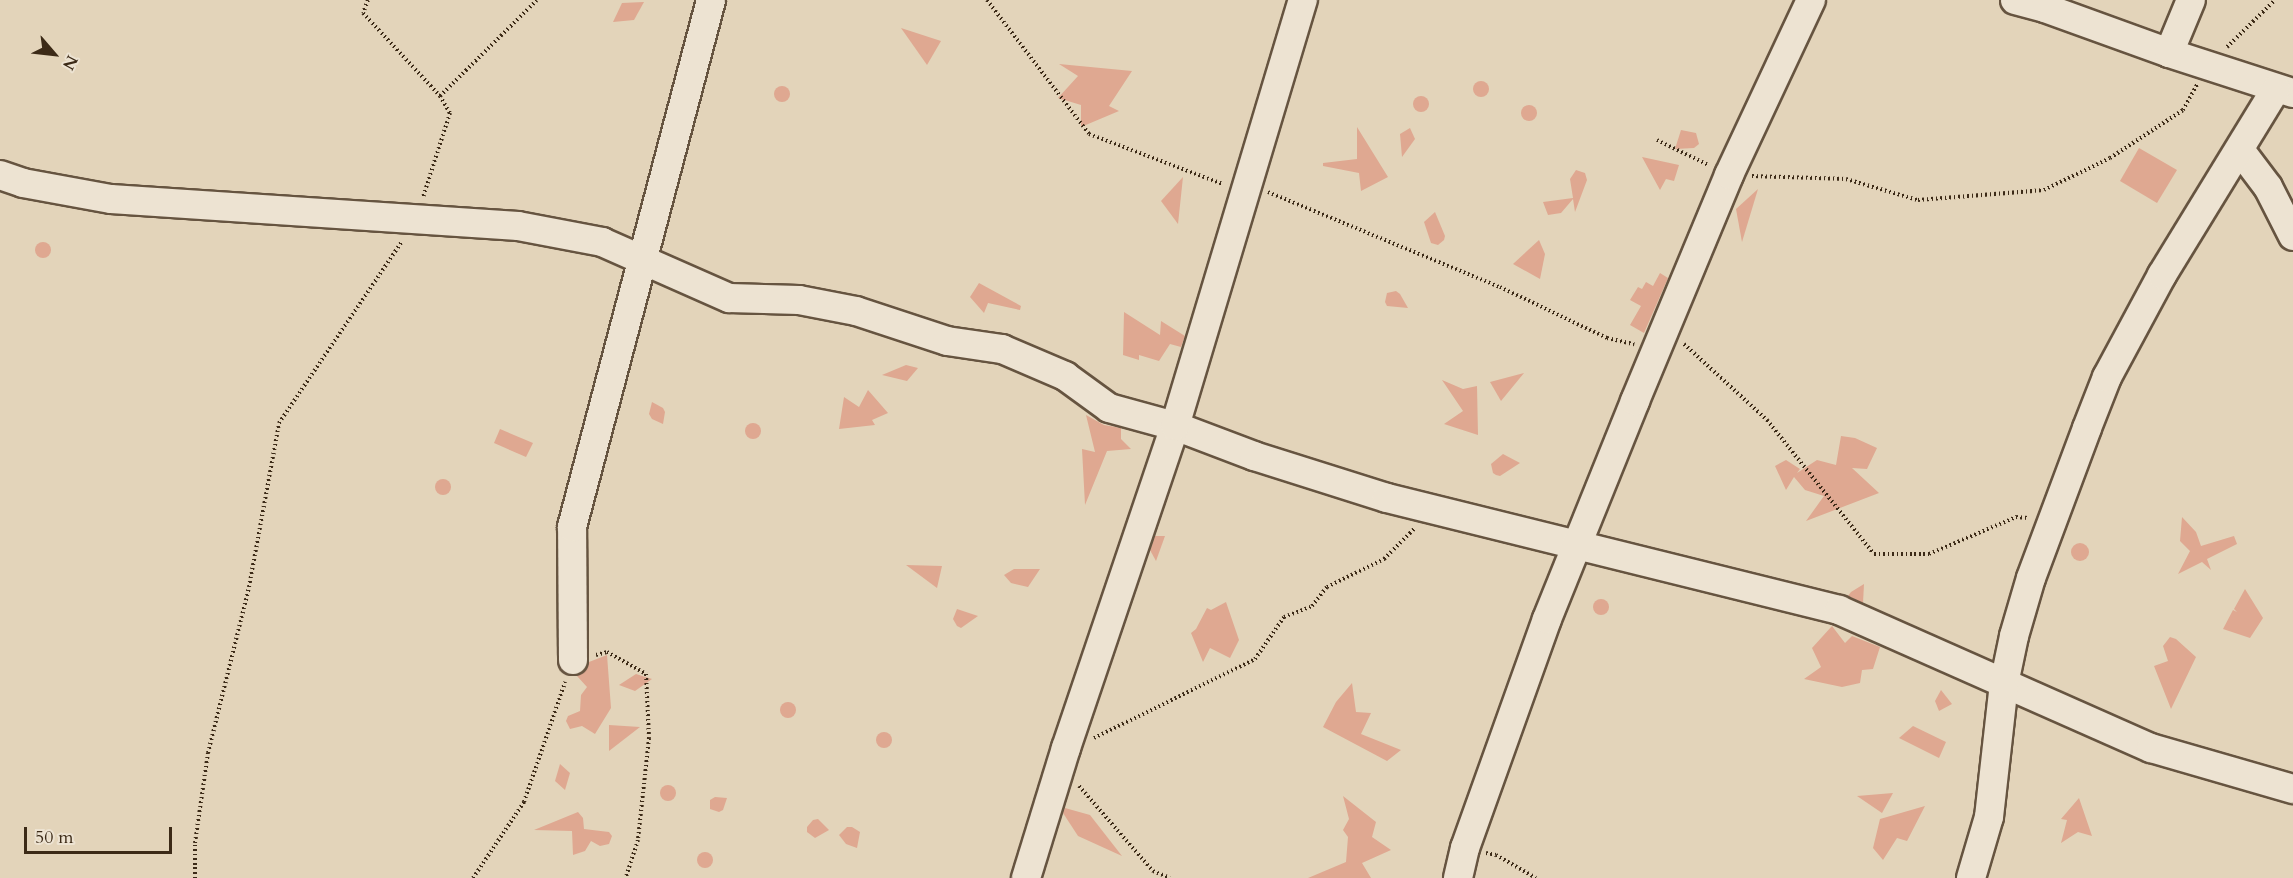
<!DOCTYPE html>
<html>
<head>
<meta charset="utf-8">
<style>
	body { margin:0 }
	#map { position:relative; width:2293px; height:878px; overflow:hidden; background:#e3d4ba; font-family:Cardo,serif }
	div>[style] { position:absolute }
	.building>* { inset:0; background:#dfa891 }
	.round { border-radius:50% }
	.path>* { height:4px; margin-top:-2px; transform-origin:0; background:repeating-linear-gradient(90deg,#3c2a17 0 1.5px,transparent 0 4.5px) }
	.roads { filter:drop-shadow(2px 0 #665440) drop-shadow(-2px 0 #665440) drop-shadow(0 2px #665440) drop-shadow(0 -2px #665440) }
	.minor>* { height:28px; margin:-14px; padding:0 14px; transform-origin:14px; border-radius:14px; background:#ede3d2 }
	span { translate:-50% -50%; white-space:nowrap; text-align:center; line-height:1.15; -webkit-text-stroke:5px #ede3d2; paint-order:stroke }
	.north { position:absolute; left:24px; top:24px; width:60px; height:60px; -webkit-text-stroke:4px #ede3d2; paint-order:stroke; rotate:118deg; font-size:16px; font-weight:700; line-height:24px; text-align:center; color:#3c2a17 }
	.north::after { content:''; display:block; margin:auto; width:21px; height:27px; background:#3c2a17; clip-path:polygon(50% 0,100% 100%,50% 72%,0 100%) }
	.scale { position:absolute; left:24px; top:827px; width:148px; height:27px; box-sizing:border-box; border:3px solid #3c2a17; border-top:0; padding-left:8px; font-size:18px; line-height:21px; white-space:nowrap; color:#3c2a17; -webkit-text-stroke:4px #ede3d2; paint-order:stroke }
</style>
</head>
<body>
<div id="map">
	<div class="building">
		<i style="clip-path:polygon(644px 2px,634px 20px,613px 22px,622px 3px)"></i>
		<i style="clip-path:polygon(901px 28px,941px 41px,927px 65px)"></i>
		<i style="clip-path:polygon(1059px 64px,1132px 71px,1109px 106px,1119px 111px,1081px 127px,1081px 105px,1058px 98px,1078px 76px)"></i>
		<i class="round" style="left:1473px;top:81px;width:16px;height:16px"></i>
		<i class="round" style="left:774px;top:86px;width:16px;height:16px"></i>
		<i class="round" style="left:1413px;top:96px;width:16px;height:16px"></i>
		<i class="round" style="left:1521px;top:105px;width:16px;height:16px"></i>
		<i style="clip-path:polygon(1357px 127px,1388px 177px,1361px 191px,1359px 173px,1323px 166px,1323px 163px,1357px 159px)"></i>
		<i style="clip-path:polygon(1410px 128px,1415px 139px,1402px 157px,1400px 134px)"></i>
		<i style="clip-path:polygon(1681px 130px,1696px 133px,1699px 144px,1694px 148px,1675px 149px)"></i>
		<i style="clip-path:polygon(2139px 148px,2177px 170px,2157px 203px,2120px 181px)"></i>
		<i style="clip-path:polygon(1642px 157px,1679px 165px,1674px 181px,1666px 179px,1660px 190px)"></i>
		<i style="clip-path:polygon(1576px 170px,1585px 173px,1587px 180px,1575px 212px,1573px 199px,1561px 213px,1548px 215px,1543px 202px,1573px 198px,1570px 179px)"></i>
		<i style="clip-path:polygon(1183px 177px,1178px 224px,1161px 201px)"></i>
		<i style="clip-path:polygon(1758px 189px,1742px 242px,1736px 209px)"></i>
		<i style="clip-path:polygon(1435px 212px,1445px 236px,1444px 240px,1438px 245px,1431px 243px,1424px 222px)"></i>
		<i style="clip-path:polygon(1539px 240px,1545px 254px,1540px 279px,1513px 264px)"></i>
		<i class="round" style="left:35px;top:242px;width:16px;height:16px"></i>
		<i style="clip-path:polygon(1660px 273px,1668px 278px,1644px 333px,1630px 325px,1641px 306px,1630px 300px,1638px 287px,1642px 289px,1646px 282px,1653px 286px)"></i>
		<i style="clip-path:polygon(979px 283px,1021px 306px,1020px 310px,988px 303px,984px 313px,970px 297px)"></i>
		<i style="clip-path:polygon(1396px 291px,1400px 294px,1408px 308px,1387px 306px,1385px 302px,1387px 293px)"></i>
		<i style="clip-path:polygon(1124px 312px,1160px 335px,1161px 321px,1185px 336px,1181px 347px,1170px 344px,1159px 361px,1139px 355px,1139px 360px,1123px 355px)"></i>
		<i style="clip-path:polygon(906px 365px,918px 368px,907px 381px,882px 375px)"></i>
		<i style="clip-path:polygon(1524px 373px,1501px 401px,1490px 382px)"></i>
		<i style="clip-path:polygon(1442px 380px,1463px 389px,1477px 386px,1478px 435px,1444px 424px,1463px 411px)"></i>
		<i style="clip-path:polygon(868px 390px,888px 413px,872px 420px,875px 425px,839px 429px,844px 397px,859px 407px)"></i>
		<i style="clip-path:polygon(652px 402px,663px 408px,665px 412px,663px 424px,652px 419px,649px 414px)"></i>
		<i style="clip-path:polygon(1086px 415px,1104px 425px,1121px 428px,1121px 439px,1131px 449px,1107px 451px,1085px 505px,1082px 449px,1095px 452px)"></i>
		<i class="round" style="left:745px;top:423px;width:16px;height:16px"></i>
		<i style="clip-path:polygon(500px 429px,533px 443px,526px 457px,494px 443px)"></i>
		<i style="clip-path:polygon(1841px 436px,1855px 438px,1877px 448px,1867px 469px,1852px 468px,1879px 493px,1806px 521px,1824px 496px,1805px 490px,1794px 477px,1786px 490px,1775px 466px,1786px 460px,1800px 469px,1797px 473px,1817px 460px,1836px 465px)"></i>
		<i style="clip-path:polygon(1503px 454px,1520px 463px,1500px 476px,1496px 475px,1493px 473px,1491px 464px)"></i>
		<i class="round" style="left:435px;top:479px;width:16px;height:16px"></i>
		<i style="clip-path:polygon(2182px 517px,2196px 532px,2201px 546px,2234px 536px,2237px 544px,2207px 559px,2211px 570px,2202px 562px,2178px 574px,2190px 551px,2180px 541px)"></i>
		<i style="clip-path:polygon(1155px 536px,1165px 536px,1156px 561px,1150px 550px)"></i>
		<i class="round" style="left:2071px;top:543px;width:18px;height:18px"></i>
		<i style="clip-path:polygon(906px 565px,942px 566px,937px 588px)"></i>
		<i style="clip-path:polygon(1014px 569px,1040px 569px,1028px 587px,1011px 583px,1004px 575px)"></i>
		<i style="clip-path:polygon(1864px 584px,1863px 603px,1848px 596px,1851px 592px)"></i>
		<i style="clip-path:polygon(2245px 589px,2263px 618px,2250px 638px,2223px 629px,2233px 610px,2237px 612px,2234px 609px)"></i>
		<i class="round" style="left:1593px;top:599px;width:16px;height:16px"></i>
		<i style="clip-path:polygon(1226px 602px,1239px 640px,1230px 658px,1210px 648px,1203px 662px,1191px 633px,1196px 629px,1207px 608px,1211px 610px)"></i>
		<i style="clip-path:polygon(957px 609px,978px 616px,961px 628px,957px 626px,953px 619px)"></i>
		<i style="clip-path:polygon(1832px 626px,1845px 643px,1852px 636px,1880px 647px,1873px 669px,1862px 670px,1860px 683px,1842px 687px,1804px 679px,1821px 667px,1812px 648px)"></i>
		<i style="clip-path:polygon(2170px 637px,2176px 639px,2196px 657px,2171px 709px,2154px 666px,2168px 661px,2163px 646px)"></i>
		<i style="clip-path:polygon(607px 655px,611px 708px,595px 734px,582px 726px,570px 729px,566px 721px,568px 716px,580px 711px,581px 695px,587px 687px,577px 676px,587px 669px,589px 662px)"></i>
		<i style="clip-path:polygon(636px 674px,652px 679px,635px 691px,619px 685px)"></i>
		<i style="clip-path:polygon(1352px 683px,1356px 712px,1371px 713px,1361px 734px,1401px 750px,1387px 761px,1323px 727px,1336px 702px)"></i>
		<i style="clip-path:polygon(1941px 690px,1952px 704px,1939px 711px,1935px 701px)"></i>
		<i class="round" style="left:780px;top:702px;width:16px;height:16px"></i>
		<i style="clip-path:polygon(609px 725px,640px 727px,609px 751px)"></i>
		<i style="clip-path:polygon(1913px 726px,1946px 742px,1939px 758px,1899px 738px)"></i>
		<i class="round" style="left:876px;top:732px;width:16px;height:16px"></i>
		<i style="clip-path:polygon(560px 764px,570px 773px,565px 790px,555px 781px)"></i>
		<i class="round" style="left:660px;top:785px;width:16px;height:16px"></i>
		<i style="clip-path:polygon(1893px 793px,1882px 813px,1857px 796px)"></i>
		<i style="clip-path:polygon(1343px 796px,1376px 822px,1372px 837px,1391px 850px,1362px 863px,1371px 878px,1308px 878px,1346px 862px,1348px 837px,1343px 830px,1349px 819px)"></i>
		<i style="clip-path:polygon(715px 797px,727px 798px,723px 810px,719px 812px,710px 809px,710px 800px)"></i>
		<i style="clip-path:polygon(2079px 798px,2092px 836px,2078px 832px,2061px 843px,2067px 820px,2061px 819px)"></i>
		<i style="clip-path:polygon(1925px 806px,1907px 841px,1897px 838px,1883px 860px,1873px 848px,1880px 819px)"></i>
		<i style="clip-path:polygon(1065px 808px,1090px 815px,1122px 856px,1078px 836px,1063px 813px)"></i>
		<i style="clip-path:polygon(578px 812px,583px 818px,584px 829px,609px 832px,612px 836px,609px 844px,600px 846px,591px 841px,585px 851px,573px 855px,572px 831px,534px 830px)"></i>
		<i style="clip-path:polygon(818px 819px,829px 830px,815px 838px,807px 832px,807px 827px,813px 820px)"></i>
		<i style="clip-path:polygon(847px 827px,852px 827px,860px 832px,857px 848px,846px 844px,839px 835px)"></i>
		<i class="round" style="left:697px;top:852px;width:16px;height:16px"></i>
	</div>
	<div class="path">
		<i style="left:368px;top:0;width:14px;rotate:111deg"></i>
		<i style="left:363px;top:13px;width:113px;rotate:47.1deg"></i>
		<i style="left:440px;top:96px;width:20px;rotate:60deg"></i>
		<i style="left:450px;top:113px;width:88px;rotate:107.8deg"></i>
		<i style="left:987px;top:0;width:168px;rotate:52.7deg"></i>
		<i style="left:1089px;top:134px;width:143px;rotate:20.5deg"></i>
		<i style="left:2227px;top:47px;width:67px;rotate:-44.4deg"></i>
		<i style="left:440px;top:96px;width:136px;rotate:-44.7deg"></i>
		<i style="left:1657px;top:140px;width:57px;rotate:26.1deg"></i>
		<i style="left:1752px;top:176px;width:94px;rotate:1.8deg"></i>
		<i style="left:1846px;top:179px;width:75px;rotate:16.3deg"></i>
		<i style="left:1918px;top:200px;width:126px;rotate:-4.5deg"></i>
		<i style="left:2044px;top:190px;width:73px;rotate:-25.9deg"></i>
		<i style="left:2110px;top:158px;width:87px;rotate:-33.3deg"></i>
		<i style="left:2183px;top:110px;width:29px;rotate:-61deg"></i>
		<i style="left:1268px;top:192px;width:251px;rotate:22.3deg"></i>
		<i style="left:1500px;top:287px;width:119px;rotate:25.5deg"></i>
		<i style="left:1607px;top:338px;width:28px;rotate:13deg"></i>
		<i style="left:1684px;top:344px;width:113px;rotate:42.5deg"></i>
		<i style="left:1767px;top:420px;width:171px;rotate:51.4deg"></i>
		<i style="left:1874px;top:554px;width:55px"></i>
		<i style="left:1929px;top:554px;width:95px;rotate:-23deg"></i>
		<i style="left:2016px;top:517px;width:12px;rotate:5deg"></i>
		<i style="left:596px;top:655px;width:11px;rotate:-15deg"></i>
		<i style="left:607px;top:652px;width:45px;rotate:29.4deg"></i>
		<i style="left:646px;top:674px;width:64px;rotate:87.3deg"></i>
		<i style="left:649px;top:738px;width:103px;rotate:96.2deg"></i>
		<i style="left:638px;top:840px;width:40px;rotate:108deg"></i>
		<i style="left:1094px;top:738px;width:179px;rotate:-26.1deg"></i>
		<i style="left:1255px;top:659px;width:51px;rotate:-55.4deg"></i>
		<i style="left:1284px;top:617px;width:30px;rotate:-21deg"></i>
		<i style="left:1312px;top:606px;width:24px;rotate:-52deg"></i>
		<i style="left:1327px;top:587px;width:64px;rotate:-26.2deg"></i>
		<i style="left:1384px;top:559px;width:44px;rotate:-45deg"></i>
		<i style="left:1079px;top:786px;width:113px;rotate:49deg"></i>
		<i style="left:1153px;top:871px;width:18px;rotate:22deg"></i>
		<i style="left:1486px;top:853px;width:10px;rotate:11deg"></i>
		<i style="left:1496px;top:855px;width:46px;rotate:29.9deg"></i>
		<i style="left:195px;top:878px;width:35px;rotate:-90deg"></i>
		<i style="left:195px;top:843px;width:91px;rotate:-81.8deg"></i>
		<i style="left:208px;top:753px;width:171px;rotate:-76.1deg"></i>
		<i style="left:249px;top:587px;width:167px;rotate:-79.6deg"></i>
		<i style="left:279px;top:423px;width:220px;rotate:-55.9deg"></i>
		<i style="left:473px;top:878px;width:92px;rotate:-56.1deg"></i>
		<i style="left:524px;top:802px;width:127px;rotate:-71.1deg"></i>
	</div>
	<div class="roads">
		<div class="minor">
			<i style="left:2015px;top:0;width:31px;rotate:15deg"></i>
			<i style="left:2045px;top:8px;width:132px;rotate:19.9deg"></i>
			<i style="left:2169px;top:53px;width:130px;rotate:17.9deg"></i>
			<i style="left:2169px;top:53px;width:57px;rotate:-67.5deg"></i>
			<i style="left:2240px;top:150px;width:46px;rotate:52.9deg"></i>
			<i style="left:2268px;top:187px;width:55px;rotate:63deg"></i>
			<i style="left:0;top:175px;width:24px;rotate:19deg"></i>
			<i style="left:23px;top:183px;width:89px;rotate:10.3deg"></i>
			<i style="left:111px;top:199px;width:408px;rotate:3.8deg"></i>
			<i style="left:518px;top:226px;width:86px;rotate:10.8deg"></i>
			<i style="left:602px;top:242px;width:139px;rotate:23.8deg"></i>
			<i style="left:729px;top:298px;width:70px;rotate:1.6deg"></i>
			<i style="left:799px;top:300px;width:58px;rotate:10.9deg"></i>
			<i style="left:856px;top:311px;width:96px;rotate:18.2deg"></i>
			<i style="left:947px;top:341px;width:56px;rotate:8.3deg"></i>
			<i style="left:1002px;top:349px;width:69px;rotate:23.2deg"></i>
			<i style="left:1065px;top:376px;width:54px;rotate:36deg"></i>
			<i style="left:1109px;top:408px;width:68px;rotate:15.3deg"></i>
			<i style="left:1175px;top:426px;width:85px;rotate:20.8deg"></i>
			<i style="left:1254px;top:456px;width:139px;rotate:17.5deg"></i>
			<i style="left:1387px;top:498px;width:466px;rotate:13.9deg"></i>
			<i style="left:1839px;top:610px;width:341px;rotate:23.9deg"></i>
			<i style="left:2151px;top:748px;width:148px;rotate:16.1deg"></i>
			<i style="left:573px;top:660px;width:133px;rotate:-90.4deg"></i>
			<i style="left:572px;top:527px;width:545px;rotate:-75.22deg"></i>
			<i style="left:1026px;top:878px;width:136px;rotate:-72.9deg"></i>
			<i style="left:1066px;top:748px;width:340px;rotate:-71.3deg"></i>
			<i style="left:1175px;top:426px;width:445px;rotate:-73.3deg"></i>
			<i style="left:1458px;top:878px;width:31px;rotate:-77deg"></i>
			<i style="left:1465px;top:848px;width:243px;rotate:-70.3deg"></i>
			<i style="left:1547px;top:619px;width:235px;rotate:-68deg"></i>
			<i style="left:1635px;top:401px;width:245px;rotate:-67.4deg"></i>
			<i style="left:1729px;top:175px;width:193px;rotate:-64.9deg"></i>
			<i style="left:1971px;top:878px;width:64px;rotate:-73.6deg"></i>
			<i style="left:1989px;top:817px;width:134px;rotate:-83.6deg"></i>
			<i style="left:2004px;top:684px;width:49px;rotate:-78.2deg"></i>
			<i style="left:2014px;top:636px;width:60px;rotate:-73.7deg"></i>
			<i style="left:2031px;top:578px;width:160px;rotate:-69.5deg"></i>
			<i style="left:2087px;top:428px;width:55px;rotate:-68.6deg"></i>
			<i style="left:2107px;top:377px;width:116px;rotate:-61.7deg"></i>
			<i style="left:2162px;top:275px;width:218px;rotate:-58.5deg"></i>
		</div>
	</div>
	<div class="north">N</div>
	<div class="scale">50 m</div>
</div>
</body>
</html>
